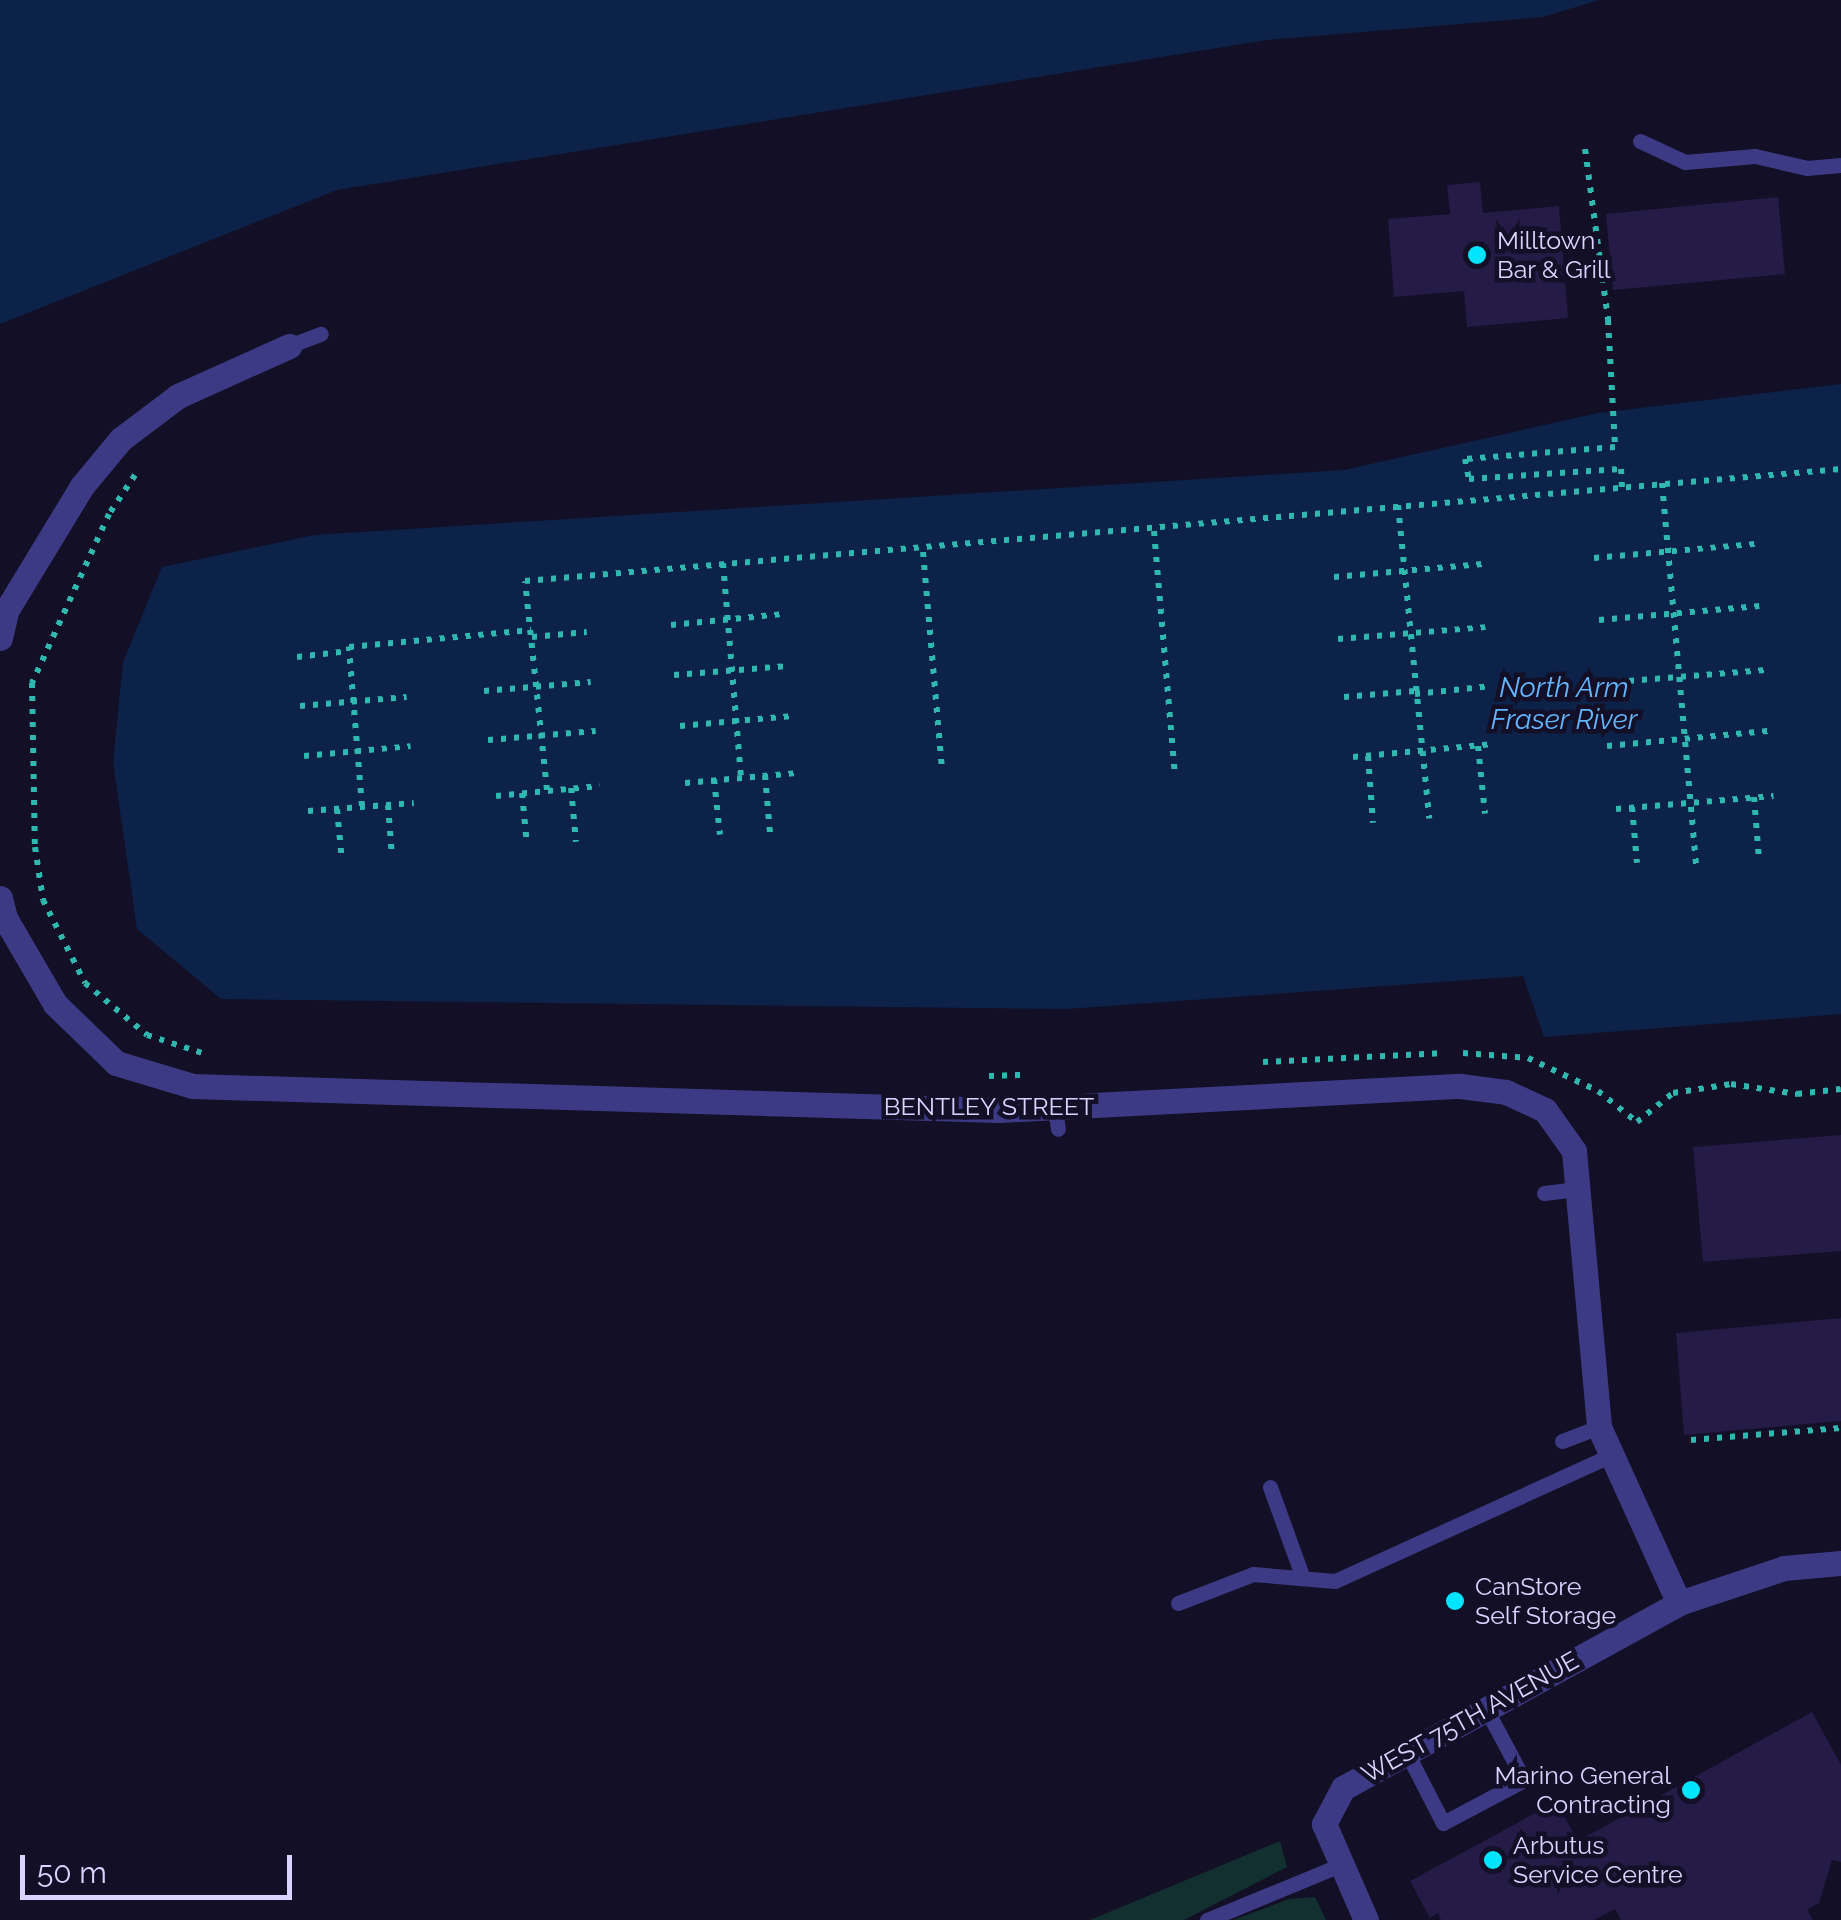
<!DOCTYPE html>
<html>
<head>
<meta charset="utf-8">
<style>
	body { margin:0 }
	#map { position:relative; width:1841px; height:1920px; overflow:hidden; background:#130f26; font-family:Raleway,sans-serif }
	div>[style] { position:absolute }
	.green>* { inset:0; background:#12302f }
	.water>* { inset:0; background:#0c2248 }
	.building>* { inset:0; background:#241b47 }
	.path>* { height:6px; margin-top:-3px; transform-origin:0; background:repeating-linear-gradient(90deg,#2fb8b0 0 5px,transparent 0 13px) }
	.lane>* { height:15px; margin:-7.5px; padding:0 7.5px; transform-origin:7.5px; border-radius:7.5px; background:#3d3a85 }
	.street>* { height:25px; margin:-12.5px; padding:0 12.5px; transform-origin:12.5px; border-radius:12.5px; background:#3d3a85 }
	.dots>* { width:28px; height:28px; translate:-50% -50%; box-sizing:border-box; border:5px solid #130f26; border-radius:50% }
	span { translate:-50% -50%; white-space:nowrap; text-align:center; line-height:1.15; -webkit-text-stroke:9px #130f26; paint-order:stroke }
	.poi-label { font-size:25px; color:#d9d4ff }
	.left { translate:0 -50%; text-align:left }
	.right { translate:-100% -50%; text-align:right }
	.street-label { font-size:25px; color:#d9d4ff }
	.water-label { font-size:28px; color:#62b6ff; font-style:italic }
	.scale { position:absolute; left:20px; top:1855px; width:272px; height:45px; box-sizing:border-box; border:5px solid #d9d4ff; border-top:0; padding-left:12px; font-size:30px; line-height:35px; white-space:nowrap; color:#d9d4ff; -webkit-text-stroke:8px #130f26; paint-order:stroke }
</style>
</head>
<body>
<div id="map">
	<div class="green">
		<i style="clip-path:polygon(1280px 1841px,1287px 1867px,1184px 1920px,1090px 1920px)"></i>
		<i style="clip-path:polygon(1315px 1897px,1326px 1920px,1233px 1920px,1289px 1899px)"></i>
	</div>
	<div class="water">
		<i style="clip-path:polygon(0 0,1599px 0,1543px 17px,1267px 40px,337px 190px,0 324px)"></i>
		<i style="clip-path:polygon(1841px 384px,1841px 1014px,1544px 1037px,1523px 976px,1067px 1009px,221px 999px,137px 929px,113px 762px,123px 662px,162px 567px,314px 535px,1344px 470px,1598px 413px)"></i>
	</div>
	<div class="building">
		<i style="clip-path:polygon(1480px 182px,1483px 213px,1559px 206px,1568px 318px,1467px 327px,1464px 291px,1394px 297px,1388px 219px,1450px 214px,1447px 185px)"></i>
		<i style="clip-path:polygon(1778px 197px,1785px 274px,1613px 290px,1606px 214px)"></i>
		<i style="clip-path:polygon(1841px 1135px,1841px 1251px,1703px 1262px,1693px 1147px)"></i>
		<i style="clip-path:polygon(1841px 1318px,1841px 1421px,1684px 1435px,1676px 1333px)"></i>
		<i style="clip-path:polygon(1812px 1712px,1841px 1765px,1841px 1862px,1832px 1860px,1819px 1903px,1807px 1910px,1813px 1920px,1621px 1920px,1615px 1909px,1594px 1920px,1441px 1920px,1438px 1913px,1430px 1918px,1410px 1881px,1556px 1802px,1578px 1841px)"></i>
	</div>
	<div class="path">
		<i style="left:1585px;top:149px;width:173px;rotate:82.3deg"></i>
		<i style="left:1608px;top:320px;width:127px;rotate:86.8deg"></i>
		<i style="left:1615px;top:447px;width:150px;rotate:175.4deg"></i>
		<i style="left:1465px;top:459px;width:20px;rotate:79deg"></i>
		<i style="left:1469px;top:479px;width:152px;rotate:-3.8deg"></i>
		<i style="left:1621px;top:469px;width:20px;rotate:87deg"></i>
		<i style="left:135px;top:475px;width:47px;rotate:123.7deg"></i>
		<i style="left:109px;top:514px;width:186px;rotate:114.5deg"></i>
		<i style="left:32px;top:683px;width:164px;rotate:89deg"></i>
		<i style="left:35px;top:847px;width:54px;rotate:81.4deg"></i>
		<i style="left:43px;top:900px;width:93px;rotate:63.2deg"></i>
		<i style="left:85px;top:983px;width:81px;rotate:40deg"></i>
		<i style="left:147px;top:1035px;width:58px;rotate:18.1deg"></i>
		<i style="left:1662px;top:483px;width:384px;rotate:84.9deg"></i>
		<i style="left:1398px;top:505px;width:315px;rotate:84.3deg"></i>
		<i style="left:1154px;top:531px;width:244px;rotate:85.1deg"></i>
		<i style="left:923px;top:552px;width:219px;rotate:85deg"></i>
		<i style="left:1594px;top:558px;width:162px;rotate:-5deg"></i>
		<i style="left:723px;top:563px;width:215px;rotate:85.2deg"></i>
		<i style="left:1334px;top:577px;width:149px;rotate:-5deg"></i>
		<i style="left:1599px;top:620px;width:161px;rotate:-5deg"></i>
		<i style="left:671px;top:625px;width:114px;rotate:-5.6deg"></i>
		<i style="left:532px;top:637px;width:55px;rotate:-5.2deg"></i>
		<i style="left:1338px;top:639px;width:148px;rotate:-4.6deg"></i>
		<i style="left:297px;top:657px;width:52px;rotate:-6.6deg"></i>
		<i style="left:674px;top:675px;width:114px;rotate:-4.5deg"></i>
		<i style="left:1603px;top:683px;width:163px;rotate:-4.6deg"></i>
		<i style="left:484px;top:691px;width:107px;rotate:-4.8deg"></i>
		<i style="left:1415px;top:694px;width:77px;rotate:-5.9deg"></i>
		<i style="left:1344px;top:697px;width:71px;rotate:-4.8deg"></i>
		<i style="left:300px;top:706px;width:107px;rotate:-4.8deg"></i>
		<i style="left:680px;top:726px;width:113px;rotate:-5.1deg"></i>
		<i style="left:488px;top:740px;width:108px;rotate:-4.8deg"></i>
		<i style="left:1478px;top:746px;width:68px;rotate:84.1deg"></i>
		<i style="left:1607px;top:746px;width:164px;rotate:-5.3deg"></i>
		<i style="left:304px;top:756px;width:107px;rotate:-5.3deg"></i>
		<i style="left:1368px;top:756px;width:67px;rotate:85.7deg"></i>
		<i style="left:1353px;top:757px;width:141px;rotate:-5.3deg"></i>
		<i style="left:765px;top:775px;width:58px;rotate:85.1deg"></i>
		<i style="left:714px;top:779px;width:56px;rotate:83.9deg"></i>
		<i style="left:685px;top:783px;width:111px;rotate:-5.1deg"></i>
		<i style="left:571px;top:788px;width:54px;rotate:84.7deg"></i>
		<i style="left:547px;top:790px;width:210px;rotate:-96deg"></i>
		<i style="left:525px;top:581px;width:1321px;rotate:-4.86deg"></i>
		<i style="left:522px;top:793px;width:52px;rotate:84.5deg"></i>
		<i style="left:496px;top:796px;width:104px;rotate:-5.5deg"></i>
		<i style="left:1754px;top:797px;width:62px;rotate:85.4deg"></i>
		<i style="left:388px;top:805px;width:52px;rotate:85.6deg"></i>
		<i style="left:362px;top:806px;width:160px;rotate:-94.7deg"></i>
		<i style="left:349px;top:647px;width:183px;rotate:-5.3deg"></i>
		<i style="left:1632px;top:807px;width:56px;rotate:84.9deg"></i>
		<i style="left:337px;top:809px;width:52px;rotate:84.5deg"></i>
		<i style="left:1616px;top:809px;width:158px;rotate:-4.7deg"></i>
		<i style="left:308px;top:811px;width:106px;rotate:-4.3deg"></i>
		<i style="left:1463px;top:1053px;width:65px;rotate:4.4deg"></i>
		<i style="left:1528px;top:1058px;width:77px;rotate:25.2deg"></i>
		<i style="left:1598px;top:1091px;width:50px;rotate:38.5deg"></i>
		<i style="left:1637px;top:1122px;width:46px;rotate:-38.9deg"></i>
		<i style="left:1673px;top:1093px;width:59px;rotate:-8.8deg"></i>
		<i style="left:1731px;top:1084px;width:67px;rotate:8.6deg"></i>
		<i style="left:1797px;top:1094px;width:44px;rotate:-6.5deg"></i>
		<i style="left:1263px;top:1062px;width:182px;rotate:-2.8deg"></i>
		<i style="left:989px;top:1076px;width:32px;rotate:-2deg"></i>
		<i style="left:1691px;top:1440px;width:150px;rotate:-4.6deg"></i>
	</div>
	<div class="lane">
		<i style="left:1640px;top:141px;width:50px;rotate:25deg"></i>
		<i style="left:1685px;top:162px;width:70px;rotate:-4.9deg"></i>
		<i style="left:1755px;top:156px;width:53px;rotate:13deg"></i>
		<i style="left:1807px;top:168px;width:34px;rotate:-5deg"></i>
		<i style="left:289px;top:346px;width:34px;rotate:-21deg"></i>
		<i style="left:1055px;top:1108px;width:21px;rotate:82deg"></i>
		<i style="left:1544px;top:1193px;width:33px;rotate:-7deg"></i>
		<i style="left:1562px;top:1441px;width:40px;rotate:-21deg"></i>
		<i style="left:1270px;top:1487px;width:97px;rotate:70.1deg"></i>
		<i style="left:1178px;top:1603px;width:80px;rotate:-21.1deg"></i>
		<i style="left:1253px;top:1574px;width:82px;rotate:4.9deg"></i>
		<i style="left:1335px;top:1581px;width:303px;rotate:-24.5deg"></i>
		<i style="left:1406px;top:1751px;width:81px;rotate:62.8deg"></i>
		<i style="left:1443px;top:1823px;width:92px;rotate:-28deg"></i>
		<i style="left:1524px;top:1780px;width:83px;rotate:-118.1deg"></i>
		<i style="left:1207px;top:1920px;width:142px;rotate:-22.4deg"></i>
	</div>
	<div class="street">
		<i style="left:0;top:638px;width:28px;rotate:-77deg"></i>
		<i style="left:6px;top:611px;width:146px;rotate:-58.7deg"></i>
		<i style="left:82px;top:486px;width:61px;rotate:-50.3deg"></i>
		<i style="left:121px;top:439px;width:71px;rotate:-37deg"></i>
		<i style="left:178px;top:396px;width:122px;rotate:-24.2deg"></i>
		<i style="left:0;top:898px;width:21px;rotate:76deg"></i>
		<i style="left:5px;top:918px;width:99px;rotate:59.8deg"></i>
		<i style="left:55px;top:1004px;width:85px;rotate:44deg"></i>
		<i style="left:116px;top:1063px;width:79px;rotate:16.8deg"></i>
		<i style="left:192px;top:1086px;width:807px;rotate:1.7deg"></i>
		<i style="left:999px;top:1110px;width:462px;rotate:-3deg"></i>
		<i style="left:1460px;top:1086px;width:46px;rotate:7.4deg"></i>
		<i style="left:1506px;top:1092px;width:43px;rotate:24.8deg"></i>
		<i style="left:1545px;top:1110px;width:50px;rotate:54.7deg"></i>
		<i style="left:1574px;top:1151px;width:277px;rotate:84.8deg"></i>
		<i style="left:1599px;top:1427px;width:193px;rotate:65.6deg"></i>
		<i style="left:1366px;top:1920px;width:105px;rotate:-113.6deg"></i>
		<i style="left:1324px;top:1824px;width:41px;rotate:-62.2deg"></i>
		<i style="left:1343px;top:1788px;width:384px;rotate:-28.8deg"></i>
		<i style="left:1679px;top:1603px;width:111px;rotate:-18.4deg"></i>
		<i style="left:1784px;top:1568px;width:57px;rotate:-5deg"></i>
	</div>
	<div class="dots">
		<i style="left:1477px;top:255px;background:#00e5ff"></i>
		<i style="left:1455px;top:1601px;background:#00e5ff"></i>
		<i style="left:1691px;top:1790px;background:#00e5ff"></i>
		<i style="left:1493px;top:1860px;background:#00e5ff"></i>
	</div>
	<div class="poi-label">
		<span class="left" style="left:1497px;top:255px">Milltown<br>Bar &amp; Grill</span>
		<span class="left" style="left:1475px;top:1601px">CanStore<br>Self Storage</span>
		<span class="right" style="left:1671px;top:1790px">Marino General<br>Contracting</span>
		<span class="left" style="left:1513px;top:1860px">Arbutus<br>Service Centre</span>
	</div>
	<div class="street-label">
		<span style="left:989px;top:1106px">BENTLEY STREET</span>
		<span style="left:1470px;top:1717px;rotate:-29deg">WEST 75TH AVENUE</span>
	</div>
	<div class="water-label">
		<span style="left:1564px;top:704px">North Arm<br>Fraser River</span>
	</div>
	<div class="scale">50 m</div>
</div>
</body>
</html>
